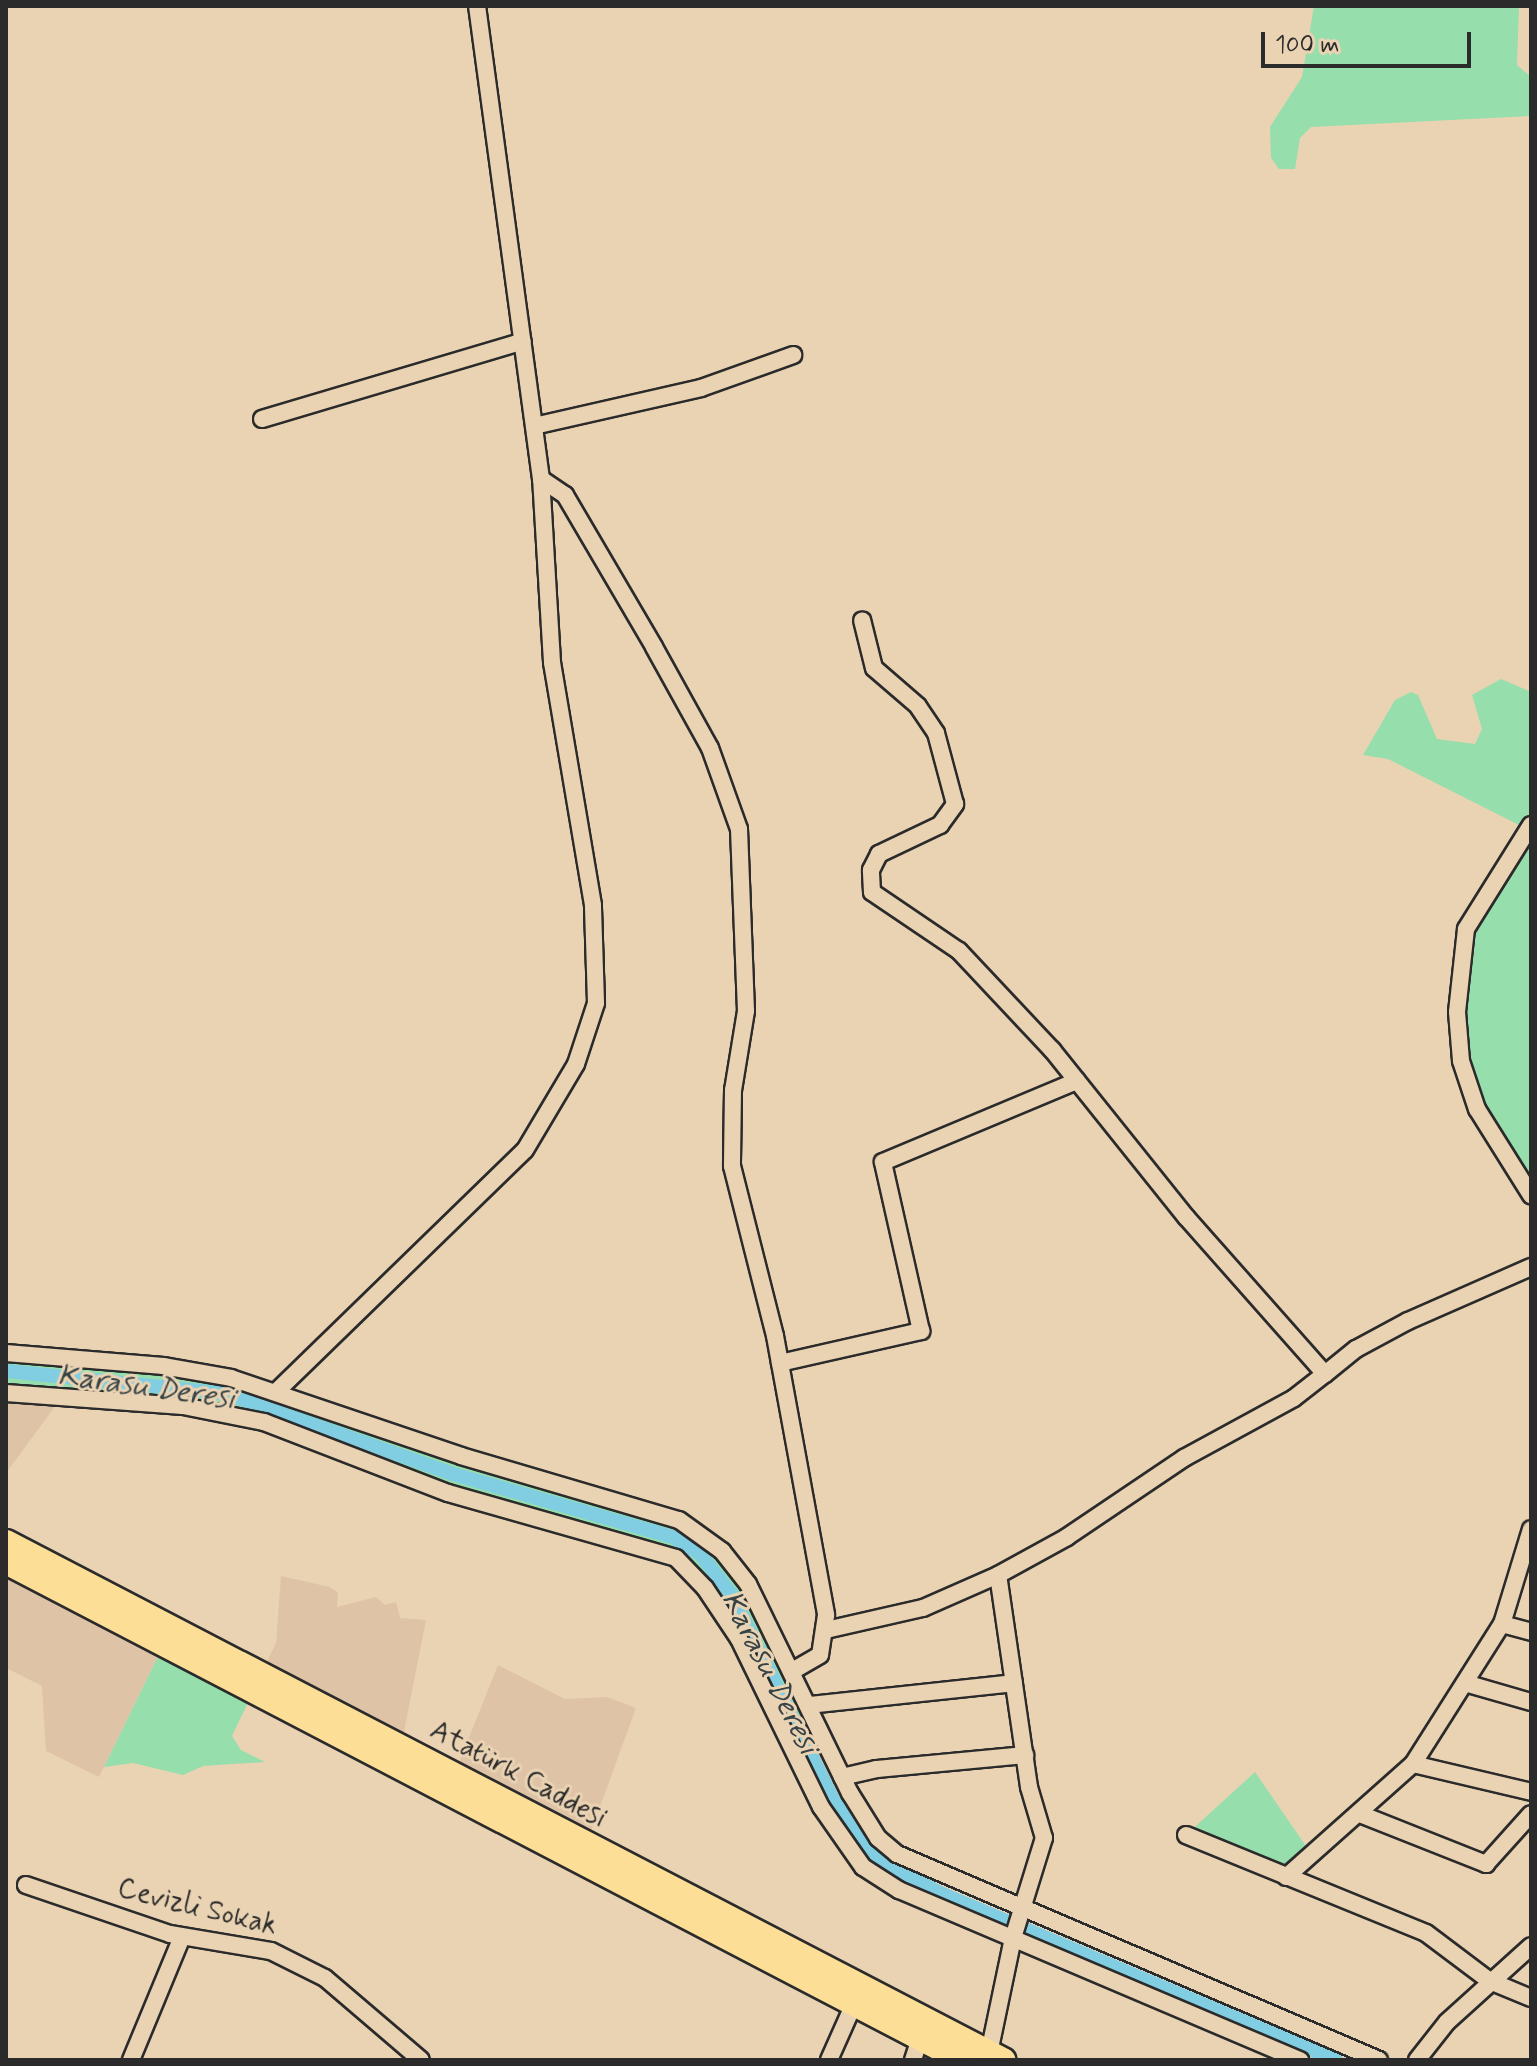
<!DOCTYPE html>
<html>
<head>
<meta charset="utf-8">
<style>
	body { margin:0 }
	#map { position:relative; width:1537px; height:2066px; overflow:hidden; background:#ead3b3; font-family:Mynerve,sans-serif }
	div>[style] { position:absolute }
	.built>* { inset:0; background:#dfc3a6 }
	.green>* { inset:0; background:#96deac }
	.canal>* { height:14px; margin:-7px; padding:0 7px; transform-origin:7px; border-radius:7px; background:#81cde1 }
	.roads { filter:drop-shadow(2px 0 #2b2b2b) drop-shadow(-2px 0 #2b2b2b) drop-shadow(0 2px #2b2b2b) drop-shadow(0 -2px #2b2b2b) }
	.minor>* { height:16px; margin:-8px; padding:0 8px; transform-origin:8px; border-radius:8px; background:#ead3b3 }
	.highway>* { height:24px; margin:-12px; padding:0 12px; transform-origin:12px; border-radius:12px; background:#fcde96 }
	span { translate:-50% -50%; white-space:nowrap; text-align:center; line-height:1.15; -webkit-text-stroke:6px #ead3b3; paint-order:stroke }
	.street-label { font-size:28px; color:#2b2b2b }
	.water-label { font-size:30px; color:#384346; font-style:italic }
	.frame { position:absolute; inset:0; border:8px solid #2b2b2b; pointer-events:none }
	.scale { position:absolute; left:1261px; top:32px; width:210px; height:36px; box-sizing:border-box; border:4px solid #2b2b2b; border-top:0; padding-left:10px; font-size:24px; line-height:28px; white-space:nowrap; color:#2b2b2b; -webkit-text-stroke:6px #ead3b3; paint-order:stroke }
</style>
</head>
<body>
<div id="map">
	<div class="built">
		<i style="clip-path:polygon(6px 1393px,62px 1397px,6px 1473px)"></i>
		<i style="clip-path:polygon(6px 1562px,164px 1644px,99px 1777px,46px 1751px,42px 1686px,6px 1668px)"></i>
		<i style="clip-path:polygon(281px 1576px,330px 1587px,338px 1593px,337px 1607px,376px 1597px,385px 1605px,396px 1602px,400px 1618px,426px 1620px,401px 1747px,261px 1674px,276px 1643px)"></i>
		<i style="clip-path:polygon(498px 1665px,565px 1699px,607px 1697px,636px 1708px,586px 1845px,454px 1775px)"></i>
	</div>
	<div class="green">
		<i style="clip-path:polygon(1314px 6px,1519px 6px,1517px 65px,1531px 77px,1531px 116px,1311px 127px,1300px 138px,1295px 169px,1279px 169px,1271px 158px,1270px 127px,1302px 77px)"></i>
		<i style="clip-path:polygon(1501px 679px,1531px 692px,1531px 1195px,1469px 1091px,1458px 960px,1527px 829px,1388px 759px,1363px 755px,1395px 700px,1411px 692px,1418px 695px,1437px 739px,1475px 744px,1482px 729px,1472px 695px)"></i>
		<i style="clip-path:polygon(6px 1353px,163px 1366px,637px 1505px,722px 1551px,812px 1712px,780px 1725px,687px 1567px,448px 1493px,264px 1422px,6px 1393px)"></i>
		<i style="clip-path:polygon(164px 1644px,254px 1690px,232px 1736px,241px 1750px,265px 1762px,203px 1766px,183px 1775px,133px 1763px,104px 1767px)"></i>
		<i style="clip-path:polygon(1255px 1772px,1312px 1855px,1286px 1877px,1186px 1835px)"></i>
	</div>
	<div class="canal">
		<i style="left:6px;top:1371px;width:222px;rotate:5.9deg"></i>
		<i style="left:227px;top:1394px;width:240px;rotate:19.5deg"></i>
		<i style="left:453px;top:1474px;width:229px;rotate:16deg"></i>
		<i style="left:673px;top:1537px;width:32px;rotate:32deg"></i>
		<i style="left:700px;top:1554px;width:52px;rotate:52deg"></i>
		<i style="left:732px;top:1595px;width:230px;rotate:63.7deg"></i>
		<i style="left:834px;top:1801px;width:69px;rotate:53.8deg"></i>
		<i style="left:875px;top:1857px;width:74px;rotate:29deg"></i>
		<i style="left:940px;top:1893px;width:430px;rotate:22.9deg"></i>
	</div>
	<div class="roads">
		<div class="minor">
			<i style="left:262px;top:419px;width:272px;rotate:-16.6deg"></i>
			<i style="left:534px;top:426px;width:171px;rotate:-12.8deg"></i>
			<i style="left:701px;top:388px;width:98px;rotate:-19.7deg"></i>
			<i style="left:541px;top:479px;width:29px;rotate:34deg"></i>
			<i style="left:565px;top:495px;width:176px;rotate:59.6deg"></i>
			<i style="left:654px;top:647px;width:115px;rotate:61deg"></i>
			<i style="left:710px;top:748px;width:86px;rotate:70.3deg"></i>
			<i style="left:739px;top:829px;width:182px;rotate:87.8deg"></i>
			<i style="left:746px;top:1011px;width:80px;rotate:99.3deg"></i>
			<i style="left:733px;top:1090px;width:76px;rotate:90.8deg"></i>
			<i style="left:732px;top:1166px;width:175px;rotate:75.8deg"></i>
			<i style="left:775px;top:1336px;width:284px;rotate:79.6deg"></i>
			<i style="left:826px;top:1615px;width:40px;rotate:98.5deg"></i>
			<i style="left:820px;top:1655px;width:30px;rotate:150deg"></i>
			<i style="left:1531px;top:825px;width:123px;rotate:122deg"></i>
			<i style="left:1466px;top:929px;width:83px;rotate:96.2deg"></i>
			<i style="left:1457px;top:1012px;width:49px;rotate:85.3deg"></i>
			<i style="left:1461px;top:1061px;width:51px;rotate:71.6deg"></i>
			<i style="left:1477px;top:1109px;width:102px;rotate:57.9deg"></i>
			<i style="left:6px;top:1353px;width:158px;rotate:4.7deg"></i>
			<i style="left:163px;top:1366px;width:69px;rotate:10deg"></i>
			<i style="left:231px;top:1378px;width:243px;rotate:18.7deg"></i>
			<i style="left:461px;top:1456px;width:227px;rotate:16.4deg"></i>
			<i style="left:679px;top:1520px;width:53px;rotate:35.8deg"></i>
			<i style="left:722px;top:1551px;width:42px;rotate:51.8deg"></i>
			<i style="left:748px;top:1584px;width:233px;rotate:64deg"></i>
			<i style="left:850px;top:1793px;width:53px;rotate:58.1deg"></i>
			<i style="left:878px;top:1838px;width:25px;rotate:40deg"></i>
			<i style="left:897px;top:1854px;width:524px;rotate:23.14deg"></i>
			<i style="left:780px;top:1363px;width:145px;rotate:-12.8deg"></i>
			<i style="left:921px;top:1331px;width:173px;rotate:-102.7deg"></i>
			<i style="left:883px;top:1162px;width:210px;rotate:-22.7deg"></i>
			<i style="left:1325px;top:1374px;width:40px;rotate:-39deg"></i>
			<i style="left:1356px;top:1349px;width:59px;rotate:-28.3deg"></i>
			<i style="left:1408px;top:1321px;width:134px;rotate:-23.7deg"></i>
			<i style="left:278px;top:1390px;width:344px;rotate:-44.2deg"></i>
			<i style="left:525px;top:1150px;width:100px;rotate:-59.3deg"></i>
			<i style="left:576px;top:1064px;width:64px;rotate:-71.8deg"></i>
			<i style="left:596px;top:1003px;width:98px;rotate:-91.8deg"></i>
			<i style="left:593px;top:905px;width:246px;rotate:-99.6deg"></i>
			<i style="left:552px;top:662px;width:183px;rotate:-93.4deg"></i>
			<i style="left:541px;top:479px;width:477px;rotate:-97.7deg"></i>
			<i style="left:6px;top:1393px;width:177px;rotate:4.2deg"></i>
			<i style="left:183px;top:1406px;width:83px;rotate:11.2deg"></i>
			<i style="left:264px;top:1422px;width:197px;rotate:21.1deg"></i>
			<i style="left:448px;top:1493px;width:237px;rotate:15.9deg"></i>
			<i style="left:676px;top:1558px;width:42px;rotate:46deg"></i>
			<i style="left:705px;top:1588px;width:61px;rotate:56.3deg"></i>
			<i style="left:739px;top:1639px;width:187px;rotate:64deg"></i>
			<i style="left:821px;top:1807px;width:73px;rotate:55deg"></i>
			<i style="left:863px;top:1867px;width:43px;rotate:32.6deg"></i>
			<i style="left:899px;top:1890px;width:436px;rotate:23deg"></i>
			<i style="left:1502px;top:1624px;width:30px;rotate:15deg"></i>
			<i style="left:826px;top:1630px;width:99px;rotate:-12.8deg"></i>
			<i style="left:923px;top:1608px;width:82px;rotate:-23.7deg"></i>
			<i style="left:998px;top:1575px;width:79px;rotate:-28.8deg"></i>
			<i style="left:1067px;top:1537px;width:141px;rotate:-34deg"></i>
			<i style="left:1184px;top:1458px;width:125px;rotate:-28.6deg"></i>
			<i style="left:1294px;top:1398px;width:39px;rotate:-38deg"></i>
			<i style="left:1325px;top:1374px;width:210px;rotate:-131.5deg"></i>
			<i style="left:1186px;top:1217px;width:214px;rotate:-128.7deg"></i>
			<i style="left:1052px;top:1050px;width:136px;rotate:-133.2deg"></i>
			<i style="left:959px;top:951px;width:105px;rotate:-145.9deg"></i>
			<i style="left:872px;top:892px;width:22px;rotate:-93deg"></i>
			<i style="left:871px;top:870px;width:18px;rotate:-63deg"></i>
			<i style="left:879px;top:854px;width:68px;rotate:-25.4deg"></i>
			<i style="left:940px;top:825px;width:26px;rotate:-54deg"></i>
			<i style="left:955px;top:804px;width:73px;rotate:-105deg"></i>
			<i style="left:936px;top:733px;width:32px;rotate:-124deg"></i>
			<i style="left:918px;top:706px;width:58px;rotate:-139.2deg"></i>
			<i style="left:874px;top:668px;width:49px;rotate:-104deg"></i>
			<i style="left:1465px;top:1683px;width:69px;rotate:16.1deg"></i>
			<i style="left:809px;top:1705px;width:206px;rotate:-6.1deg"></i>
			<i style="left:1413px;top:1764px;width:121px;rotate:13.3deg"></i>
			<i style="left:842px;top:1777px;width:36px;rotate:-13deg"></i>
			<i style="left:877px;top:1769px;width:149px;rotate:-5.4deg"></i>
			<i style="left:1360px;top:1814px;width:136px;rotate:21.6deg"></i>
			<i style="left:1486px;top:1864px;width:67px;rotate:-48deg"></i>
			<i style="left:1186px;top:1835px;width:259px;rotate:22.2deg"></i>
			<i style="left:1426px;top:1933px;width:80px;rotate:36.9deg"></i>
			<i style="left:1490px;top:1981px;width:44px;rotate:22.5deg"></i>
			<i style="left:1286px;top:1877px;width:170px;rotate:-41.7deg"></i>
			<i style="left:1413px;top:1764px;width:166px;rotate:-57.6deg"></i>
			<i style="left:1502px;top:1624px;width:99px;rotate:-73deg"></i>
			<i style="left:26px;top:1885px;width:152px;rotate:18.8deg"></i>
			<i style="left:170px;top:1934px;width:102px;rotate:9.6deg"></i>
			<i style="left:271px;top:1951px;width:60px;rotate:26.6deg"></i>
			<i style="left:325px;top:1978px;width:126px;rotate:40.5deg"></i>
			<i style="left:989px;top:2053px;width:117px;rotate:-78.2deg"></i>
			<i style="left:1013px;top:1938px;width:105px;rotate:-72.8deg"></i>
			<i style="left:1044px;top:1838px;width:53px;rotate:-106.4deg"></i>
			<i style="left:1029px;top:1787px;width:214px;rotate:-98.3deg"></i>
			<i style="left:131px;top:2060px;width:133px;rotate:-67.5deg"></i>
			<i style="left:829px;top:2060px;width:59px;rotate:-66deg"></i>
			<i style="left:913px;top:2060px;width:22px;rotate:-72deg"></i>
			<i style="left:1417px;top:2060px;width:48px;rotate:-51.7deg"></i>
			<i style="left:1447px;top:2022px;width:113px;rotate:-42.1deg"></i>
		</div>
		<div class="highway">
			<i style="left:6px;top:1542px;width:1124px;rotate:27.45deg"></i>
			<i style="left:6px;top:1562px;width:1078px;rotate:27.52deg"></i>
		</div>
	</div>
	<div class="street-label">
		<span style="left:518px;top:1775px;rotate:28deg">Atatürk Caddesi</span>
		<span style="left:197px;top:1908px;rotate:14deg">Cevizli Sokak</span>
	</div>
	<div class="water-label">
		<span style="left:146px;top:1388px;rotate:8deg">Karasu Deresi</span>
		<span style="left:769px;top:1673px;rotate:63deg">Karasu Deresi</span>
	</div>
	<div class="frame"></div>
	<div class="scale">100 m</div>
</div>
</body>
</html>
